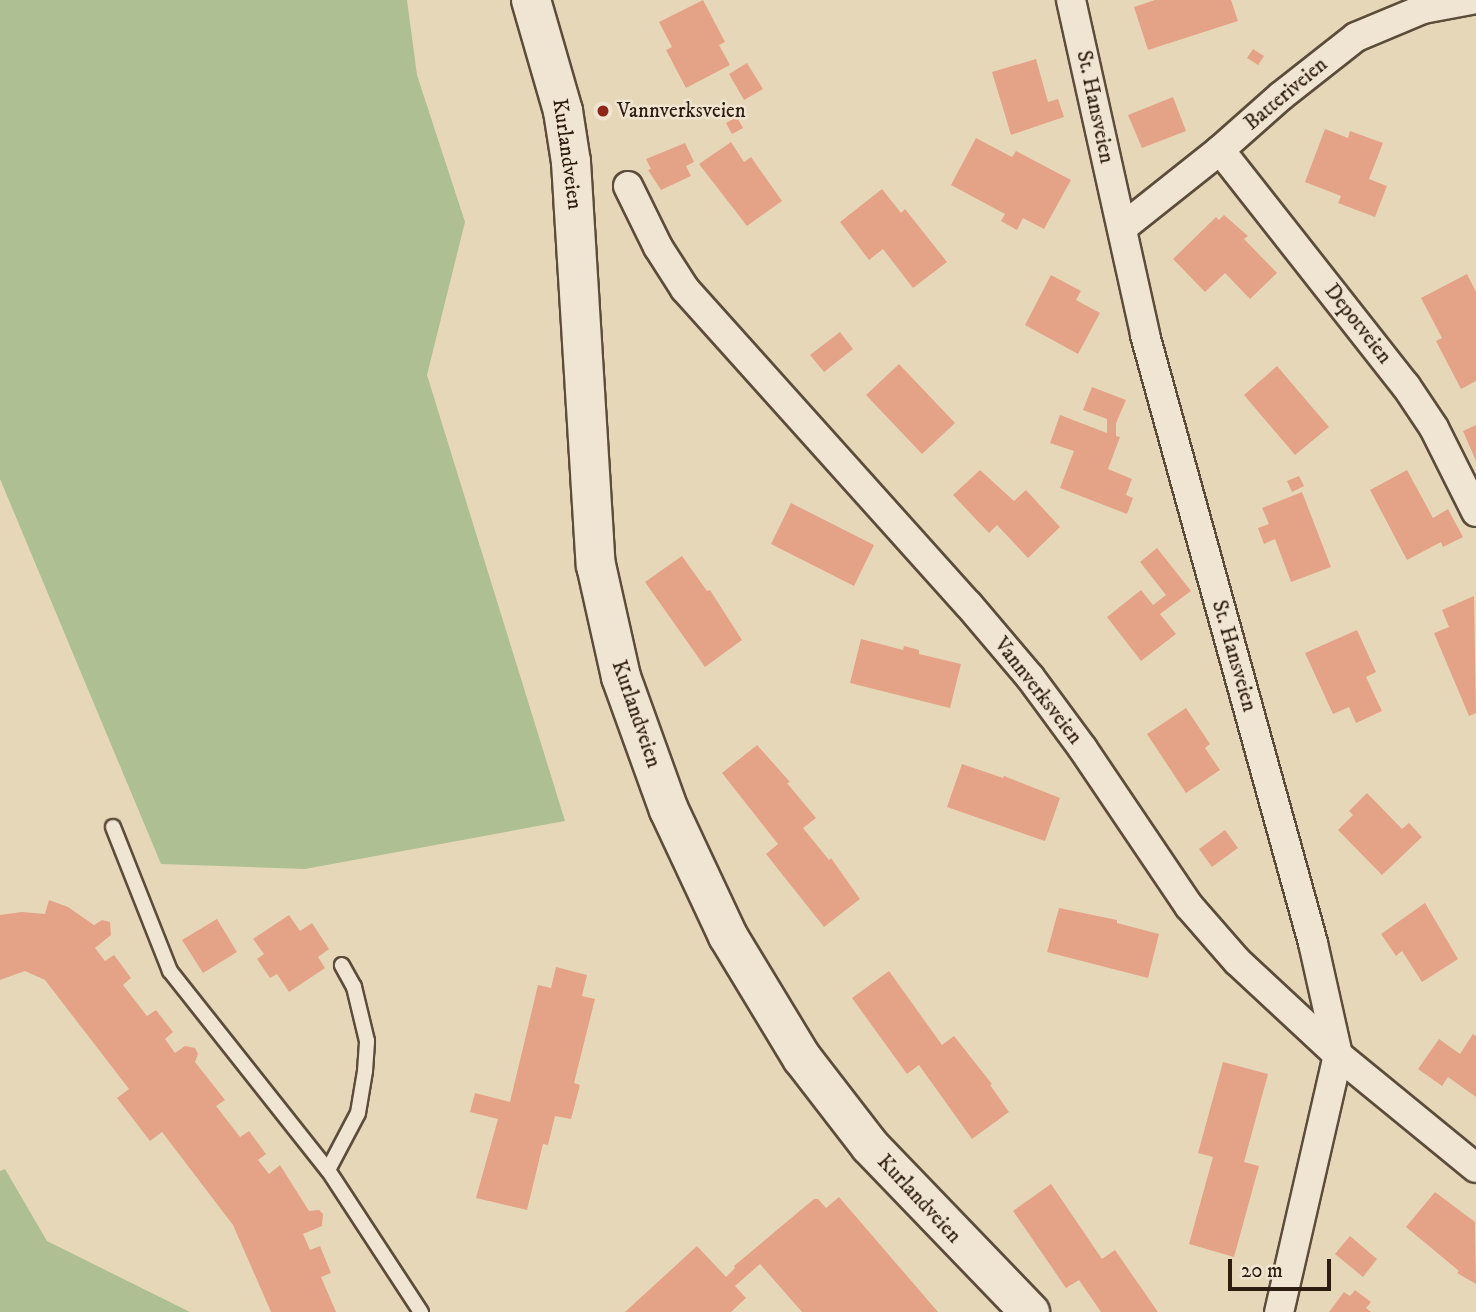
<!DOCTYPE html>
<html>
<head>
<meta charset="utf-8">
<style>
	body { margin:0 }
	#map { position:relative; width:1476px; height:1312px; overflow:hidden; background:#e7d7b9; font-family:"IM FELL DW Pica",serif }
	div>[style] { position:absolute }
	.green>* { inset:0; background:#afbf94 }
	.building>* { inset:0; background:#e4a387 }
	.roads { filter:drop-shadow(2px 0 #5c4c3a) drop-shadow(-2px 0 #5c4c3a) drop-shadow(0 2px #5c4c3a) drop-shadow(0 -2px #5c4c3a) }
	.service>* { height:14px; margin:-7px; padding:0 7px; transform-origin:7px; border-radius:7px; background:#efe5d2 }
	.minor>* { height:28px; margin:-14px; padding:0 14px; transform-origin:14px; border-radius:14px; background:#efe5d2 }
	.secondary>* { height:38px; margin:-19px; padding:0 19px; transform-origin:19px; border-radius:19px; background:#efe5d2 }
	.dots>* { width:19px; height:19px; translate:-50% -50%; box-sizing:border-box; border:4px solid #efe5d2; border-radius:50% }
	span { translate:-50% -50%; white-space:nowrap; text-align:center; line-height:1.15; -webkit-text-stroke:5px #efe5d2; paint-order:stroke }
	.street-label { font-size:21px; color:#2d1d10 }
	.poi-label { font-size:21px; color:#2d1d10 }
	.left { translate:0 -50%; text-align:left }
	.scale { position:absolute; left:1228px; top:1259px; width:103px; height:32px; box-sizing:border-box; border:4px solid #2d1d10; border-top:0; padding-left:9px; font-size:21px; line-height:24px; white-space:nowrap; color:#2d1d10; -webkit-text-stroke:5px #efe5d2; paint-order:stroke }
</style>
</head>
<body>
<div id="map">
	<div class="green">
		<i style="clip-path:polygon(0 0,407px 0,417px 75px,465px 222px,427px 375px,565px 821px,305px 869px,161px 864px,0 479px)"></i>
		<i style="clip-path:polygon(5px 1169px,47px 1241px,190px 1312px,0 1312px,0 1171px)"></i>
	</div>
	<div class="building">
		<i style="clip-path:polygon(703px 0,725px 42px,719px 45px,730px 65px,686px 88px,666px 50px,672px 47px,659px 22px)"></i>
		<i style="clip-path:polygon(1155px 0,1231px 0,1238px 21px,1148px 50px,1134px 7px)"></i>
		<i style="clip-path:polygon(1253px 49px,1264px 56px,1258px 65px,1247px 58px)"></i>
		<i style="clip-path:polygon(1036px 59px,1048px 102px,1058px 99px,1064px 117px,1011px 135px,992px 72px)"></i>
		<i style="clip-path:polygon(747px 63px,763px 89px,744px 100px,729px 74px)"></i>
		<i style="clip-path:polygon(1173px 97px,1186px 131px,1142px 148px,1128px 115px)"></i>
		<i style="clip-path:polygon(737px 117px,743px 128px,732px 134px,726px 123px)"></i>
		<i style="clip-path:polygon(1325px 129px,1348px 138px,1350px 131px,1383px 143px,1369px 179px,1387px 186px,1375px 217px,1338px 203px,1341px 196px,1305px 182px)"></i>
		<i style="clip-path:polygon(976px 138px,1012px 157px,1016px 151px,1071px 180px,1044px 229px,1023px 218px,1017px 230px,1001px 221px,1005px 214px,951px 185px)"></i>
		<i style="clip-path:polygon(731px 142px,744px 162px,751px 157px,782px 201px,747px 226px,699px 164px)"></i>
		<i style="clip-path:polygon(685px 143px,694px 162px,686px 166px,691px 176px,661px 190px,648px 170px,651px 169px,646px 159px)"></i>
		<i style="clip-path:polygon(882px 189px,901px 213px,905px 209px,947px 262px,913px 288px,883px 249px,869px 260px,840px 222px)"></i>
		<i style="clip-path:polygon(1224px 215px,1248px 236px,1244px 239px,1277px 273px,1250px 299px,1225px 273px,1205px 292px,1173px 259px,1216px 217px,1219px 220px)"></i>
		<i style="clip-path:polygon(1467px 274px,1476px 292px,1476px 381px,1461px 389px,1436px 341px,1442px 338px,1421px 298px)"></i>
		<i style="clip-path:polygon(1051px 275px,1081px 291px,1076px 300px,1100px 313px,1078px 354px,1025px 325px)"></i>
		<i style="clip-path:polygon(840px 332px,853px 349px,824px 372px,810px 355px)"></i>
		<i style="clip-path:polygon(899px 364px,955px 423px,922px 454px,866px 395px)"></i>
		<i style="clip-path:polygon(1277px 366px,1329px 427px,1295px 455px,1244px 395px)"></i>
		<i style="clip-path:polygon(1092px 387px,1126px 400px,1116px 423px,1116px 436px,1120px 437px,1108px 469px,1132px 479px,1126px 495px,1133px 498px,1127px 514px,1060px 488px,1074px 451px,1050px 443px,1060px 415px,1107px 433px,1107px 419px,1083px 410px)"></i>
		<i style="clip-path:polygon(1476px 425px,1476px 461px,1463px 431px)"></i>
		<i style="clip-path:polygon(980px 470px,1014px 501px,1026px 490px,1060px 527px,1028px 558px,997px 525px,989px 533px,953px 495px)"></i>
		<i style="clip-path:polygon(1407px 470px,1433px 518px,1448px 509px,1463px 537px,1443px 547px,1441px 542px,1407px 560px,1370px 490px)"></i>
		<i style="clip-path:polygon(1299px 476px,1304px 486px,1292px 492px,1287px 481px)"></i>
		<i style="clip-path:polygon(1302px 492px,1331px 567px,1291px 582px,1275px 539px,1264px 544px,1258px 528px,1269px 524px,1262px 508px)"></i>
		<i style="clip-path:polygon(791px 503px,874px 545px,854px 586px,771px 544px)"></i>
		<i style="clip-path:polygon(1157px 548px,1191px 591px,1160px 614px,1176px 634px,1141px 661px,1107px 617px,1141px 590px,1153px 605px,1166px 595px,1140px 562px)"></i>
		<i style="clip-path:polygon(682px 556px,707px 591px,710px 590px,742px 640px,705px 667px,645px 582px)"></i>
		<i style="clip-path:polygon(1474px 596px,1476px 713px,1469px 716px,1434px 633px,1449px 627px,1442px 610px)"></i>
		<i style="clip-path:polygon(1357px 630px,1376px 672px,1366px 677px,1382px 711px,1356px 723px,1349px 707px,1333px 714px,1305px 653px)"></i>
		<i style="clip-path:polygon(861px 639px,903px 650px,904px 646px,919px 650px,919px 654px,961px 664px,950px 708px,850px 683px)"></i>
		<i style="clip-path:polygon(1186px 708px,1210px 744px,1205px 748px,1220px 770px,1186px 793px,1147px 734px)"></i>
		<i style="clip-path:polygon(757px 745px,790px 782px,787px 783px,816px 818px,803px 828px,829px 860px,831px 858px,860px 899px,824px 927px,766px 854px,778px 844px,722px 773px)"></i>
		<i style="clip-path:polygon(962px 764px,1003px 778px,1004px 776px,1060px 798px,1045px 841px,947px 807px)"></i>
		<i style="clip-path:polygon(1367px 793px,1402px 829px,1409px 823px,1422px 837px,1382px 875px,1338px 830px,1353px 815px,1349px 811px)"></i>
		<i style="clip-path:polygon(1225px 830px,1238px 848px,1212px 867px,1199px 849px)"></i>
		<i style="clip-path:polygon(49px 900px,68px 907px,94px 925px,102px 920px,110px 922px,111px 935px,95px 948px,105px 961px,114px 955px,131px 978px,123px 985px,147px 1016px,156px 1010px,173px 1032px,165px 1039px,175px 1053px,185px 1046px,195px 1048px,198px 1054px,195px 1062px,225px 1100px,216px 1106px,240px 1137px,249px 1131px,266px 1154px,258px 1160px,269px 1174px,280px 1165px,309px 1211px,319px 1210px,323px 1214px,322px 1226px,303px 1234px,310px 1250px,320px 1246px,331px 1273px,321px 1277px,336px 1312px,271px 1312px,233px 1225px,162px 1132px,150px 1141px,117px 1098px,129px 1089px,45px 980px,25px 971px,0 980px,0 915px,22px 912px,45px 914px)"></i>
		<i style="clip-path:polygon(1425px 903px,1458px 959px,1422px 982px,1402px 951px,1396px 956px,1381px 934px)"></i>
		<i style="clip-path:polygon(1059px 908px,1117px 920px,1117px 923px,1159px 934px,1148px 978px,1047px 952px)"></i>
		<i style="clip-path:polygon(289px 915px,300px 931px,312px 923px,329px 949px,318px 957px,325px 968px,289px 992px,277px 974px,270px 978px,257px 959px,264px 954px,253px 939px)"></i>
		<i style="clip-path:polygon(217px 919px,237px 952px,203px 973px,182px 940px)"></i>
		<i style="clip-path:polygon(556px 967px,587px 975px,582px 996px,595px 999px,574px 1083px,580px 1085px,571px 1119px,555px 1116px,548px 1145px,543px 1144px,527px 1210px,476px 1198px,498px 1119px,470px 1112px,475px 1093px,510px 1102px,538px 985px,551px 988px)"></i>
		<i style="clip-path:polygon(889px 971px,942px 1045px,954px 1036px,992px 1084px,990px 1085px,1009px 1112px,972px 1139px,919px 1065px,907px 1074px,852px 998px)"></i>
		<i style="clip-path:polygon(1473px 1034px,1476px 1036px,1476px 1097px,1448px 1077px,1442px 1086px,1418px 1069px,1439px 1039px,1460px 1054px)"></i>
		<i style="clip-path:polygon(1223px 1062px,1268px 1074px,1244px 1162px,1259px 1166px,1234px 1257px,1189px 1244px,1213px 1157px,1198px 1153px)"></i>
		<i style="clip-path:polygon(1051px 1184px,1102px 1259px,1115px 1250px,1158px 1312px,1101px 1312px,1079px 1280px,1066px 1288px,1013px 1211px)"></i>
		<i style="clip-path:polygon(1435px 1192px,1475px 1222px,1476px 1284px,1457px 1273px,1459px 1271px,1406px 1227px)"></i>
		<i style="clip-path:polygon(839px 1197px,938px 1312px,802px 1312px,760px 1264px,735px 1286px,746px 1298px,731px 1312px,625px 1312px,697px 1246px,726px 1277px,735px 1268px,734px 1266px,814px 1199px,818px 1199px,826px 1208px)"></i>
		<i style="clip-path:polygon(1350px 1236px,1377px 1259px,1363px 1277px,1335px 1254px)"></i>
		<i style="clip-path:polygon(1355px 1290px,1371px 1302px,1366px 1308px,1371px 1312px,1329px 1312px,1344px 1292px,1350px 1296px)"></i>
	</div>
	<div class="roads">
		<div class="service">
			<i style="left:113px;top:827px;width:155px;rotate:68.4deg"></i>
			<i style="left:170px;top:971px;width:254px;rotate:51.6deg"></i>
			<i style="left:328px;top:1170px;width:170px;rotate:56.8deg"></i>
			<i style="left:328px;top:1170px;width:64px;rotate:-62.2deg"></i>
			<i style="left:358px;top:1113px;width:43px;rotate:-80.5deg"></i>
			<i style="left:365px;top:1071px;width:30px;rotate:-86deg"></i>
			<i style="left:367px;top:1041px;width:56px;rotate:-103.5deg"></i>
			<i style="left:354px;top:987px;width:25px;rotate:-119deg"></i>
		</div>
		<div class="minor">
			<i style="left:1071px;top:0;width:343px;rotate:77.5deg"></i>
			<i style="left:1145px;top:335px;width:631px;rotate:74.55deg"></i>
			<i style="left:1313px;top:943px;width:115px;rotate:77.4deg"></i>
			<i style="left:1338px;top:1055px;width:264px;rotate:102.9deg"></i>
			<i style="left:1220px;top:150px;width:300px;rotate:51.8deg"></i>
			<i style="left:1406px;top:386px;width:50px;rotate:56.3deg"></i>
			<i style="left:1434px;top:428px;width:94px;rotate:63.4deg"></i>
			<i style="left:628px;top:186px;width:68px;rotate:63.8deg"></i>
			<i style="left:658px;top:247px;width:50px;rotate:57.3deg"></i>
			<i style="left:685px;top:289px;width:423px;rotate:48.1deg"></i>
			<i style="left:968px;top:604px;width:96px;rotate:49.7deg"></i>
			<i style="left:1030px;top:677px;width:89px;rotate:53.6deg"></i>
			<i style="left:1083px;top:749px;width:189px;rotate:56deg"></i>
			<i style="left:1189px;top:906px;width:73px;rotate:48.9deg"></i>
			<i style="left:1237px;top:961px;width:138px;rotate:42.9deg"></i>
			<i style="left:1338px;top:1055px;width:178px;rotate:39.3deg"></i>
			<i style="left:1122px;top:228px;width:125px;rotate:-38.5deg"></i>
			<i style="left:1220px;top:150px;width:81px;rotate:-41.5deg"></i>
			<i style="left:1281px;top:96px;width:95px;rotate:-38.2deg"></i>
			<i style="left:1356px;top:37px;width:73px;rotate:-22.7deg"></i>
			<i style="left:1423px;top:9px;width:49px;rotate:-10.6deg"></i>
		</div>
		<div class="secondary">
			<i style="left:531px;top:0;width:116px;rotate:73.9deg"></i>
			<i style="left:563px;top:111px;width:52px;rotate:81.1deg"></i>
			<i style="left:571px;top:162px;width:404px;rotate:86.5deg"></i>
			<i style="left:596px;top:565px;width:115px;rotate:77.4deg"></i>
			<i style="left:621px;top:677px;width:141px;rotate:70.2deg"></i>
			<i style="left:669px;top:810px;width:139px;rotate:64.9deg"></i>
			<i style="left:728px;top:936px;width:143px;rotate:58.8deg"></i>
			<i style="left:802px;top:1058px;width:111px;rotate:52.3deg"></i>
			<i style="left:870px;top:1146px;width:231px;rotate:46.1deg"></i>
		</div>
	</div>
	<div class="dots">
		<i style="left:603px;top:111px;background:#8f2418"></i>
	</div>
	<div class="street-label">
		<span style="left:1286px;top:94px;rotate:-40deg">Batteriveien</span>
		<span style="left:1095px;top:107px;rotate:78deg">St. Hansveien</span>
		<span style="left:567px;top:154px;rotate:82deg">Kurlandveien</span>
		<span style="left:1358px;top:324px;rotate:52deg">Depotveien</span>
		<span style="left:1234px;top:656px;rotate:74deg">St. Hansveien</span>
		<span style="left:1038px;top:691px;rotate:52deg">Vannverksveien</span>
		<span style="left:636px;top:714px;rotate:71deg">Kurlandveien</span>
		<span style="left:919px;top:1199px;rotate:47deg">Kurlandveien</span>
	</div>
	<div class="poi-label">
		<span class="left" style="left:617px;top:111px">Vannverksveien</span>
	</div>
	<div class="scale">20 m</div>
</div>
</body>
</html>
